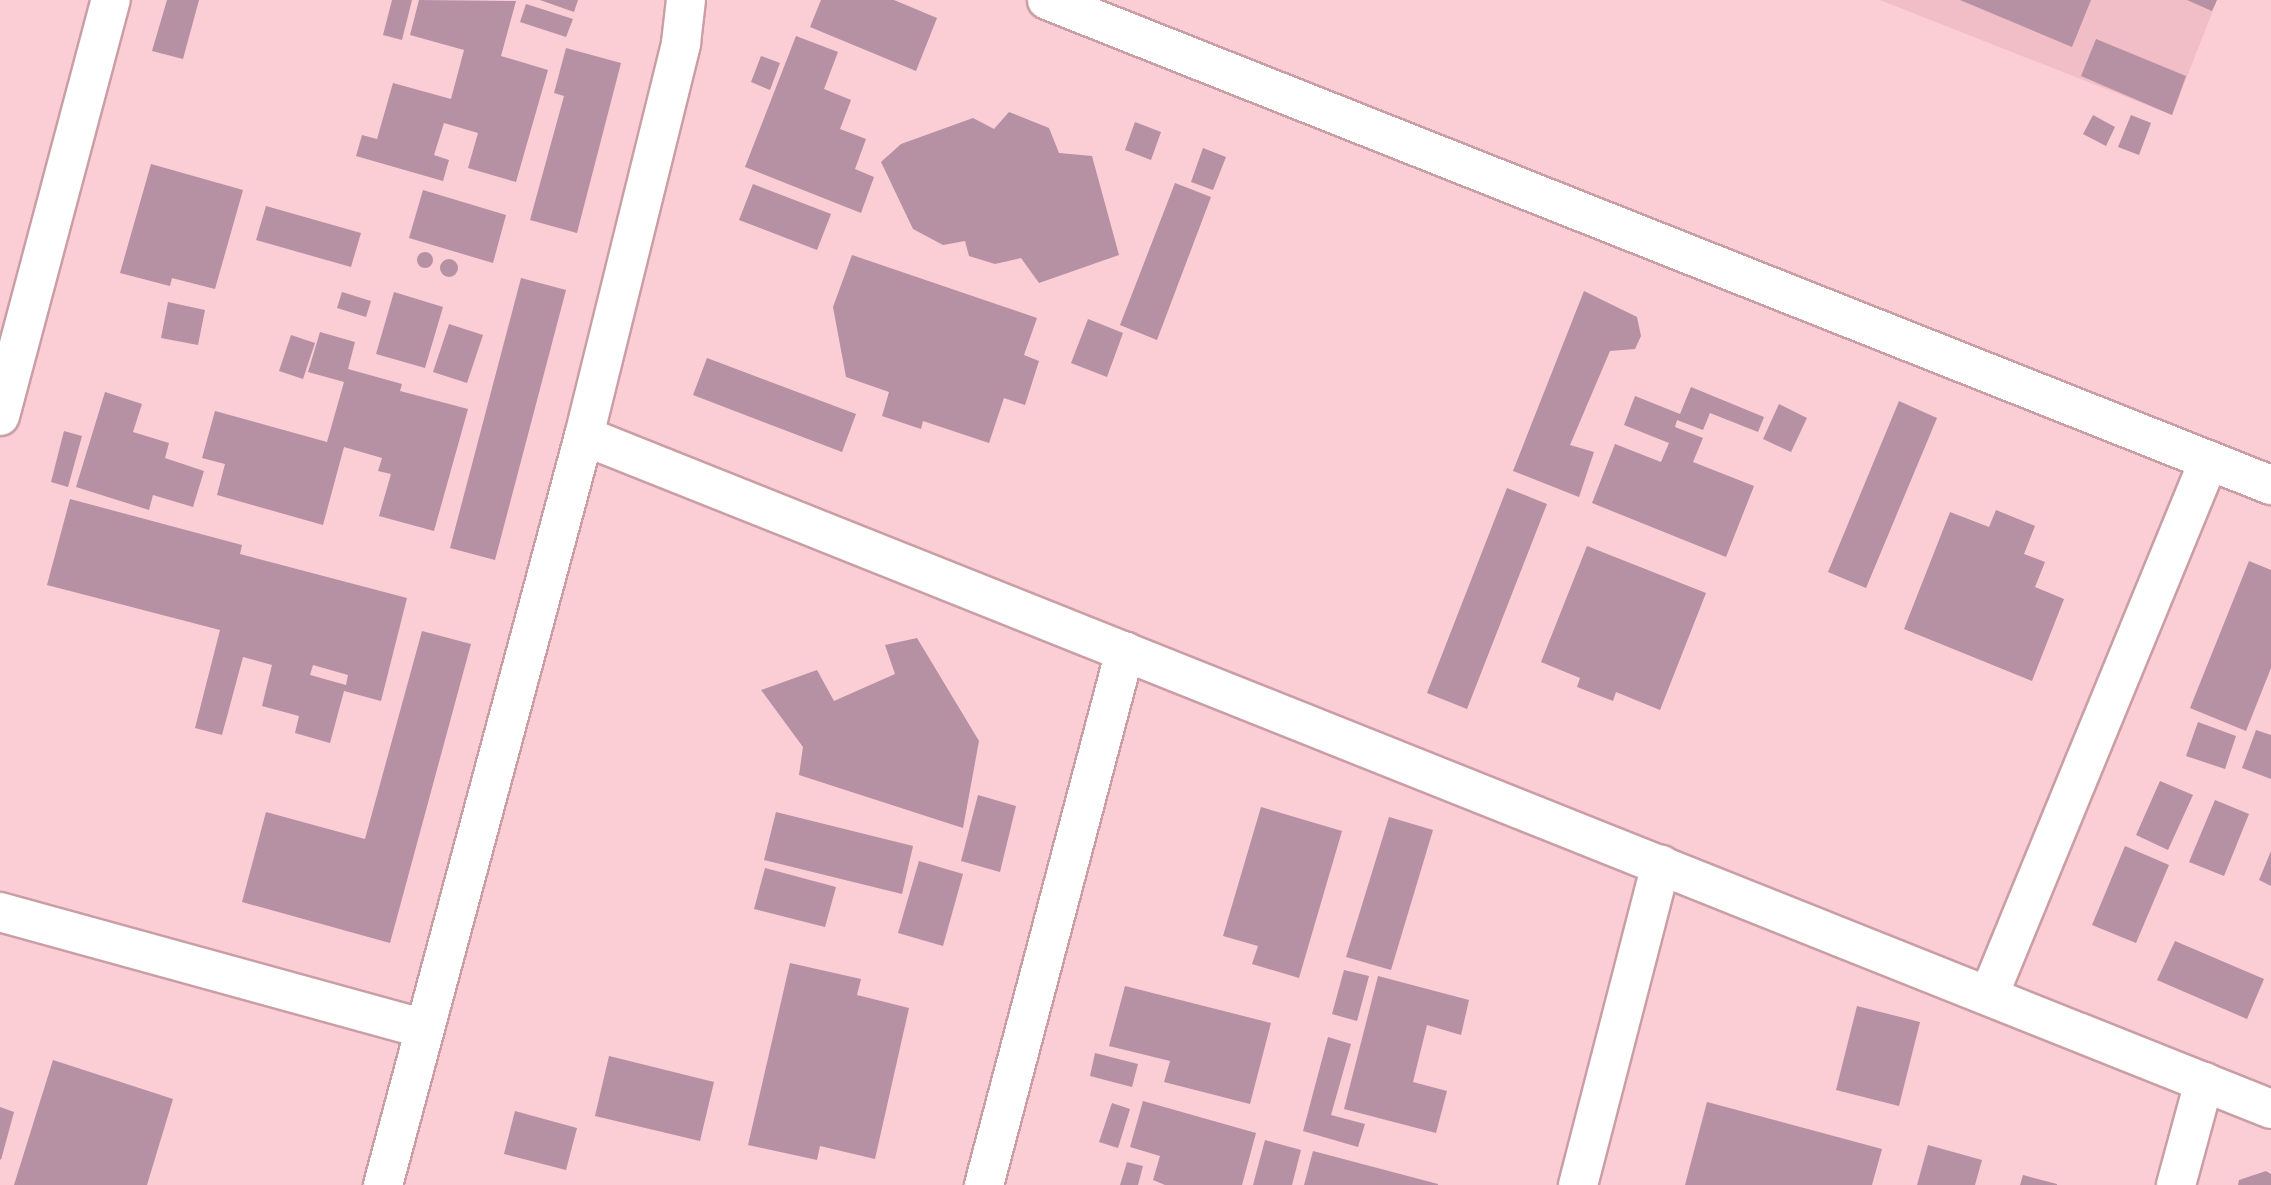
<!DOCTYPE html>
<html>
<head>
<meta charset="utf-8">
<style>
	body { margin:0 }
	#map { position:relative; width:2271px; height:1185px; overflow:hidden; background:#fbcdd5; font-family:"Noto Sans",sans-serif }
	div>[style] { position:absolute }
	.built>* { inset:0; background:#f1bdc6 }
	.building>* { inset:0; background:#b690a3 }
	.round { border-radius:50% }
	.roads { filter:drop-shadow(2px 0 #c99ea5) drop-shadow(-2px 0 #c99ea5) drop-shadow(0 2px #c99ea5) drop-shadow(0 -2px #c99ea5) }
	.minor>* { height:38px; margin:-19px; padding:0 19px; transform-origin:19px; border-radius:19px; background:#fff }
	span { translate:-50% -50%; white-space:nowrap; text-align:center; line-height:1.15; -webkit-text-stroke:7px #fcfcfc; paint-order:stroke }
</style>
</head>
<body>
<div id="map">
	<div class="built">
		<i style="clip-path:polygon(1880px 0,2217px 0,2172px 115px)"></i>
	</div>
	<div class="building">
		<i style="clip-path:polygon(167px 0,199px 0,183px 59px,152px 51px)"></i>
		<i style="clip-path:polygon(392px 0,412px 0,402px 40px,383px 35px)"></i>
		<i style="clip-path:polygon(419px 0,516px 1px,501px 56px,548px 70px,516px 182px,468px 168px,478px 133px,444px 123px,434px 155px,449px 160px,443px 181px,356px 156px,362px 135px,377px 139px,393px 83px,451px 99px,464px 50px,410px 35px)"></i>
		<i style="clip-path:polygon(540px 0,578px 0,574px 12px)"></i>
		<i style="clip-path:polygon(821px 0,894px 0,937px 18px,916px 71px,810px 27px)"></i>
		<i style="clip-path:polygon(1960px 0,2091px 0,2072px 47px)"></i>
		<i style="clip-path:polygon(2187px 0,2217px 0,2212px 11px)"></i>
		<i style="clip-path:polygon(526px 4px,573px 19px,566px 37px,520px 22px)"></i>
		<i style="clip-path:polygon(796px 36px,838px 52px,824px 89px,851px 100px,840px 129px,866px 139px,855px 169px,874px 177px,861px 213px,745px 167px)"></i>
		<i style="clip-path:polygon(2096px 39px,2186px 76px,2172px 115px,2081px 76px)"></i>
		<i style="clip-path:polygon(566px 48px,621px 63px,577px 233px,530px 220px,564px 96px,554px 93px)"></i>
		<i style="clip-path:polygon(761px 56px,780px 63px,770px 90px,751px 82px)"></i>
		<i style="clip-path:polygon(1009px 112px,1049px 128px,1059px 153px,1092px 156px,1119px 255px,1039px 283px,1021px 258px,995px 264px,969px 256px,965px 241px,943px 245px,913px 229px,881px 162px,901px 144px,973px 118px,994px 129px)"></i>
		<i style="clip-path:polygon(2093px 115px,2115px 127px,2106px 146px,2083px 134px)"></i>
		<i style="clip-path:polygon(2131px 115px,2151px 123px,2139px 155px,2118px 147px)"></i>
		<i style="clip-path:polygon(1135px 122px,1161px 132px,1151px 160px,1125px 150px)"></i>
		<i style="clip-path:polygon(1203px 148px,1226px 157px,1213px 190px,1191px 182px)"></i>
		<i style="clip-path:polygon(151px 164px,243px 190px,215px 289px,172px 278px,170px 286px,120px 273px)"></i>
		<i style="clip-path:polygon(1175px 183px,1211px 197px,1157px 340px,1120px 325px)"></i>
		<i style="clip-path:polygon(753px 184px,831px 214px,817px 250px,739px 220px)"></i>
		<i style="clip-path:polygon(423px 190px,506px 215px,493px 263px,409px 238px)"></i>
		<i style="clip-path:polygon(266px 206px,361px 233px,351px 267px,256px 240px)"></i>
		<i class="round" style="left:417px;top:252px;width:16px;height:16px"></i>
		<i style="clip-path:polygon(852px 255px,1037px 318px,1024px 355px,1039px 361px,1025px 405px,1004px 398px,989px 443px,923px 421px,921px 429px,882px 416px,889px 392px,846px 377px,833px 307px)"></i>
		<i class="round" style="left:440px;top:259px;width:18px;height:18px"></i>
		<i style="clip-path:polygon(521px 278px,566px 290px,495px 560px,450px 548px)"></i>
		<i style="clip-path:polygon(1584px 291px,1637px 317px,1641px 336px,1635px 349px,1610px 351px,1570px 445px,1594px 452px,1579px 497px,1513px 471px)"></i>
		<i style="clip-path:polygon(342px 292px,371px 301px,366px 317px,337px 308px)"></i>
		<i style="clip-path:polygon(394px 292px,443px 307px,425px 368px,376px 354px)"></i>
		<i style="clip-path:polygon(168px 302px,205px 310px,198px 345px,161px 338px)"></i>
		<i style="clip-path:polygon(1088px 319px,1123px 333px,1107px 377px,1071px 363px)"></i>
		<i style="clip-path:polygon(449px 324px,483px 335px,467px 383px,433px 372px)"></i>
		<i style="clip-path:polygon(320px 332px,355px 342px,348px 369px,402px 384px,400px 391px,468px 409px,434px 531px,379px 516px,391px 474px,378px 471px,382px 458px,344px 447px,323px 525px,217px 495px,225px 464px,202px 458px,215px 411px,327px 442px,344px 382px,308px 372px)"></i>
		<i style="clip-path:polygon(291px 335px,315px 343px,303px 379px,279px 371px)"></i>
		<i style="clip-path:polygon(707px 358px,856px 414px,842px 452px,693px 395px)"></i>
		<i style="clip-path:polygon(1691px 387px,1764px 417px,1758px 432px,1710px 413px,1703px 430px,1677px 420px,1675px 427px,1703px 438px,1693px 462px,1754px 486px,1726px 557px,1592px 503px,1615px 444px,1661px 462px,1669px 443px,1624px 425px,1635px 396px,1680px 414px)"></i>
		<i style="clip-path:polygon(105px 392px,142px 404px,133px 432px,169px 443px,165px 458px,204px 471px,193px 507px,153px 495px,149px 510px,76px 487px)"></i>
		<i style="clip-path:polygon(1899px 401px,1937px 418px,1866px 588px,1828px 572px)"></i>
		<i style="clip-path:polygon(1779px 404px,1807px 418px,1791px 452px,1763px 439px)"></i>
		<i style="clip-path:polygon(64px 431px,82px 436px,68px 487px,51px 482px)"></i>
		<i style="clip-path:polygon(1507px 488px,1547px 504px,1467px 709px,1427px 693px)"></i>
		<i style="clip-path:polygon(evenodd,70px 499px,242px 545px,240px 554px,407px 598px,381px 701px,344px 691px,330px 743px,295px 733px,299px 716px,262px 706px,272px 665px,243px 657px,222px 735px,195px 728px,220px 630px,47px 585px,70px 499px,313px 665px,348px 675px,346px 685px,310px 675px,313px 665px)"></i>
		<i style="clip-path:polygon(1996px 510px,2035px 526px,2024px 554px,2045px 562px,2035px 587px,2064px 599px,2032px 681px,1904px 629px,1950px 512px,1989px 527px)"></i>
		<i style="clip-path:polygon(1587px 546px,1706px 593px,1660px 710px,1616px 692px,1613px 701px,1577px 687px,1580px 678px,1541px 662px)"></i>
		<i style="clip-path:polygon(2249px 561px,2271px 570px,2271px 668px,2246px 731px,2190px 708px)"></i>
		<i style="clip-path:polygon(422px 631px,471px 644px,390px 943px,242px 902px,266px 812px,365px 839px)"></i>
		<i style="clip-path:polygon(917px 638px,979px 741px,963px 828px,799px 775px,803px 747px,761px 690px,817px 670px,834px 701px,895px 674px,885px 645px)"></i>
		<i style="clip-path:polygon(2198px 722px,2236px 736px,2225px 769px,2186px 756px)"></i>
		<i style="clip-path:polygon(2256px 730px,2271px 735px,2271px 779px,2242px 768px)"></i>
		<i style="clip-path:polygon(2160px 781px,2193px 795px,2168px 850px,2136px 835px)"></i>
		<i style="clip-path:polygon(978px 795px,1016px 806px,1000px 872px,961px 861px)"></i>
		<i style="clip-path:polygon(2215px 800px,2249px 814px,2224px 876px,2189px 862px)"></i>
		<i style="clip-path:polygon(1261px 807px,1342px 831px,1299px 978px,1252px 964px,1258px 946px,1223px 936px)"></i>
		<i style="clip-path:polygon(776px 812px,913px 846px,902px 894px,764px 860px)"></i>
		<i style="clip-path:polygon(1389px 817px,1433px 830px,1391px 970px,1346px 957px)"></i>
		<i style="clip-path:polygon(2125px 846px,2169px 865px,2136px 943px,2092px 925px)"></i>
		<i style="clip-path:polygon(2271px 851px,2271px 886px,2259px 880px)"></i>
		<i style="clip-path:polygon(919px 861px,963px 874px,943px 946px,898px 933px)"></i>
		<i style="clip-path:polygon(765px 868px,836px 887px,825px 927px,754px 909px)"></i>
		<i style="clip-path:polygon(2175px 941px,2264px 979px,2247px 1019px,2157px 980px)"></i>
		<i style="clip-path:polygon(790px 963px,861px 979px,857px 995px,909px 1008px,875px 1159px,820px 1146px,817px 1160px,748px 1145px)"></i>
		<i style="clip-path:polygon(1344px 970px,1369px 976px,1357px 1021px,1332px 1014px)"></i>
		<i style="clip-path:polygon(1378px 976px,1469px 1000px,1461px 1035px,1427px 1025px,1413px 1082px,1447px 1091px,1436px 1133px,1344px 1109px)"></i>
		<i style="clip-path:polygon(1125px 986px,1271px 1023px,1250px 1104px,1164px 1082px,1170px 1061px,1109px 1046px)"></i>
		<i style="clip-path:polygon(1857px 1006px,1920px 1022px,1899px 1106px,1836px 1090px)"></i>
		<i style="clip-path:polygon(1328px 1037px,1351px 1044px,1331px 1115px,1365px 1124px,1358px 1147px,1303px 1131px)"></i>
		<i style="clip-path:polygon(1095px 1053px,1138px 1064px,1132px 1087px,1090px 1076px)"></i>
		<i style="clip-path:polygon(609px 1056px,714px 1082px,700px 1141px,595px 1116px)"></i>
		<i style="clip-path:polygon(53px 1060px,173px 1099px,147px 1185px,14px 1185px)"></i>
		<i style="clip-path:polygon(1143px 1101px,1256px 1133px,1242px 1185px,1165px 1185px,1153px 1180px,1160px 1156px,1130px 1147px)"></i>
		<i style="clip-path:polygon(1707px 1102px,1882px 1149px,1872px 1185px,1685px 1185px)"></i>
		<i style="clip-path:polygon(1112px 1103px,1130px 1109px,1118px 1148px,1099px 1142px)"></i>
		<i style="clip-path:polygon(0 1107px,14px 1112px,1px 1160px,0 1159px)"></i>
		<i style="clip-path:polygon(515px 1111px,577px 1128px,566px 1170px,504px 1154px)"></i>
		<i style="clip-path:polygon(1265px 1140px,1301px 1150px,1292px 1185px,1253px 1185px)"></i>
		<i style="clip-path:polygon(1928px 1145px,1982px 1160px,1975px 1185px,1917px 1185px)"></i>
		<i style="clip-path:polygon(1313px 1151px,1438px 1184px,1438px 1185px,1304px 1185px)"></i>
		<i style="clip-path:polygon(1127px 1162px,1143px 1166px,1138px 1185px,1120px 1185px)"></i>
		<i style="clip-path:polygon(2266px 1171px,2271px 1174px,2271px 1185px,2238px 1185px,2239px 1180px)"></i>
		<i style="clip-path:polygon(2023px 1175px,2057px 1184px,2057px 1185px,2020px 1185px)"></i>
	</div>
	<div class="roads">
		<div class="minor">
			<i style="left:1047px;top:0;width:1317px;rotate:21.62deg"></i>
			<i style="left:0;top:416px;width:431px;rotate:-75.1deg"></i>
			<i style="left:584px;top:436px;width:1816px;rotate:21.75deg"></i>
			<i style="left:0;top:912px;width:440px;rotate:15.4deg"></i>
			<i style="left:1989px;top:995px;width:578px;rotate:-67.65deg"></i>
			<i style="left:383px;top:1185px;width:776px;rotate:-74.98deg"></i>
			<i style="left:584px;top:436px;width:405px;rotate:-76.1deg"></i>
			<i style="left:681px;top:43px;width:43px;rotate:-83.4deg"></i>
			<i style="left:984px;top:1185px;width:552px;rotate:-75.21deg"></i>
			<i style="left:1578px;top:1185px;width:331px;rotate:-75.5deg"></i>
			<i style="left:2176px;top:1185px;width:107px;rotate:-74.8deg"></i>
		</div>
	</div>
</div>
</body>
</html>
